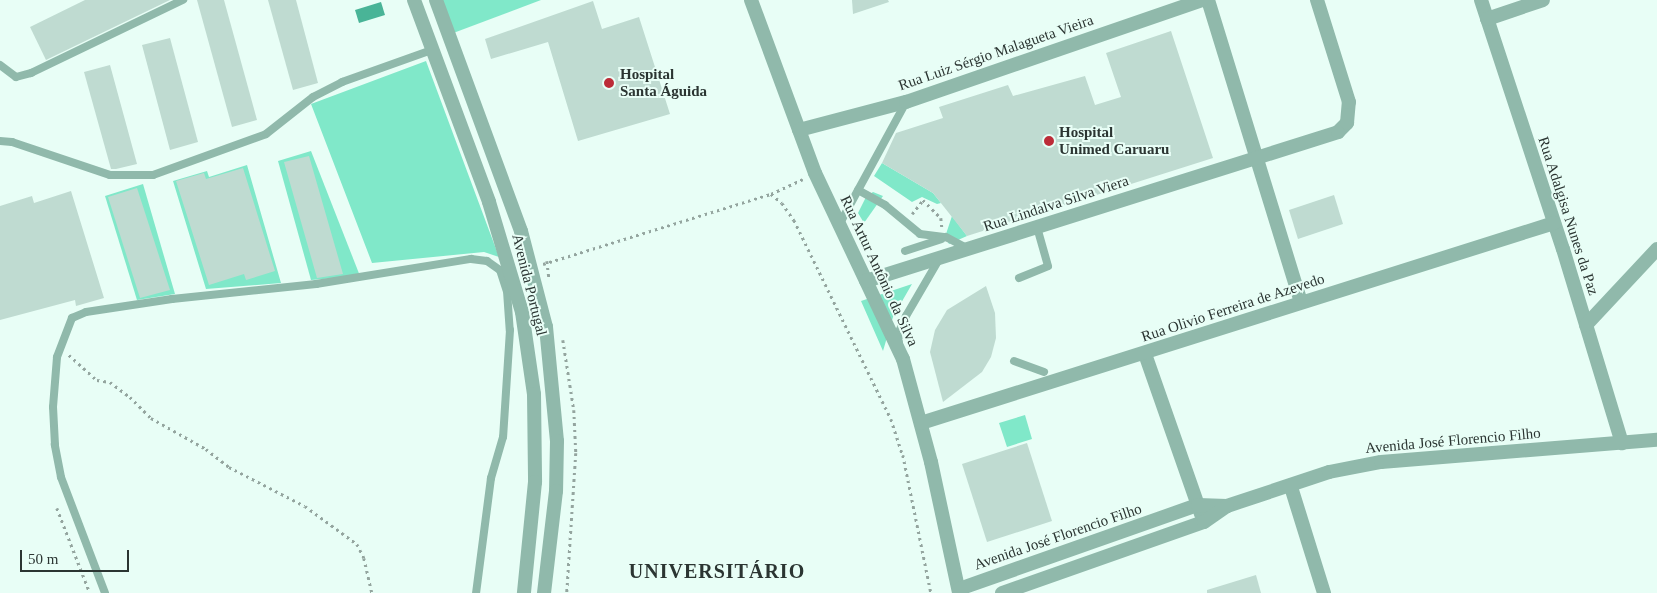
<!DOCTYPE html>
<html>
<head>
<meta charset="utf-8">
<style>
	body { margin:0 }
	#map { position:relative; width:1657px; height:593px; overflow:hidden; background:#e8fef6; font-family:"Times New Roman",serif }
	div>[style] { position:absolute }
	.green>* { inset:0; background:#80e8c9 }
	.water>* { inset:0; background:#49b497 }
	.building>* { inset:0; background:#bfdbd1 }
	.path>* { height:2.5px; margin-top:-1.25px; transform-origin:0; background:repeating-linear-gradient(90deg,#94a59f 0 2.5px,transparent 0 6.5px) }
	.service>* { height:8px; margin:-4px; padding:0 4px; transform-origin:4px; border-radius:4px; background:#90b9ab }
	.minor>* { height:14px; margin:-7px; padding:0 7px; transform-origin:7px; border-radius:7px; background:#90b9ab }
	.tertiary>* { height:14px; margin:-7px; padding:0 7px; transform-origin:7px; border-radius:7px; background:#90b9ab }
	.dots>* { width:14px; height:14px; translate:-50% -50%; box-sizing:border-box; border:2px solid #e8fef6; border-radius:50% }
	span { translate:-50% -50%; white-space:nowrap; text-align:center; line-height:1.15; -webkit-text-stroke:4px #e8fef6; paint-order:stroke }
	.street-label { font-size:15px; color:#2b3532 }
	.poi-label { font-size:15px; color:#2b3532; font-weight:700 }
	.left { translate:0 -50%; text-align:left }
	.district-label { font-size:20px; color:#2b3532; font-weight:700; letter-spacing:1px }
	.scale { position:absolute; left:20px; top:550px; width:109px; height:22px; box-sizing:border-box; border:2px solid #2b3532; border-top:0; padding-left:6px; font-size:15px; line-height:18px; white-space:nowrap; color:#2b3532; -webkit-text-stroke:4px #e8fef6; paint-order:stroke }
</style>
</head>
<body>
<div id="map">
	<div class="green">
		<i style="clip-path:polygon(436px 0,541px 0,448px 35px)"></i>
		<i style="clip-path:polygon(426px 61px,499px 257px,484px 252px,372px 263px,311px 104px)"></i>
		<i style="clip-path:polygon(311px 151px,360px 276px,311px 280px,278px 161px)"></i>
		<i style="clip-path:polygon(882px 163px,933px 193px,941px 203px,937px 204px,922px 197px,912px 202px,874px 176px)"></i>
		<i style="clip-path:polygon(247px 165px,281px 283px,206px 289px,173px 181px,207px 171px,209px 177px)"></i>
		<i style="clip-path:polygon(143px 184px,175px 294px,137px 300px,105px 196px)"></i>
		<i style="clip-path:polygon(873px 192px,883px 196px,864px 223px,858px 213px,866px 197px)"></i>
		<i style="clip-path:polygon(952px 216px,967px 236px,949px 244px,945px 237px)"></i>
		<i style="clip-path:polygon(912px 284px,893px 317px,883px 351px,861px 301px)"></i>
		<i style="clip-path:polygon(1025px 415px,1032px 439px,1007px 447px,999px 423px)"></i>
	</div>
	<div class="water">
		<i style="clip-path:polygon(381px 2px,385px 15px,359px 23px,355px 10px)"></i>
	</div>
	<div class="building">
		<i style="clip-path:polygon(85px 0,170px 0,46px 60px,30px 27px)"></i>
		<i style="clip-path:polygon(197px 0,224px 0,257px 120px,232px 127px)"></i>
		<i style="clip-path:polygon(268px 0,296px 0,318px 83px,293px 90px)"></i>
		<i style="clip-path:polygon(852px 0,888px 0,889px 2px,853px 14px)"></i>
		<i style="clip-path:polygon(593px 1px,602px 29px,639px 17px,670px 114px,578px 141px,548px 42px,491px 59px,485px 39px)"></i>
		<i style="clip-path:polygon(1171px 31px,1213px 158px,967px 236px,933px 193px,882px 163px,896px 133px,943px 118px,939px 107px,1008px 85px,1013px 96px,1085px 76px,1095px 105px,1121px 97px,1106px 53px)"></i>
		<i style="clip-path:polygon(170px 38px,198px 142px,170px 150px,142px 45px)"></i>
		<i style="clip-path:polygon(110px 65px,137px 164px,116px 169px,111px 169px,84px 72px)"></i>
		<i style="clip-path:polygon(309px 156px,343px 274px,317px 278px,284px 162px)"></i>
		<i style="clip-path:polygon(243px 168px,275px 271px,246px 280px,244px 274px,209px 285px,176px 181px,204px 173px,206px 179px)"></i>
		<i style="clip-path:polygon(137px 188px,170px 290px,140px 298px,108px 197px)"></i>
		<i style="clip-path:polygon(71px 191px,104px 298px,76px 306px,75px 300px,0 320px,0 206px,32px 196px,34px 203px)"></i>
		<i style="clip-path:polygon(1334px 195px,1343px 224px,1298px 239px,1289px 210px)"></i>
		<i style="clip-path:polygon(986px 286px,995px 313px,996px 338px,991px 357px,982px 372px,943px 402px,930px 352px,935px 330px,947px 310px)"></i>
		<i style="clip-path:polygon(1027px 443px,1052px 521px,987px 542px,962px 464px)"></i>
		<i style="clip-path:polygon(1256px 575px,1261px 593px,1207px 593px,1207px 590px)"></i>
	</div>
	<div class="path">
		<i style="left:771px;top:194px;width:14px;rotate:39deg"></i>
		<i style="left:782px;top:203px;width:21px;rotate:55deg"></i>
		<i style="left:794px;top:220px;width:221px;rotate:64deg"></i>
		<i style="left:891px;top:419px;width:38px;rotate:72deg"></i>
		<i style="left:903px;top:455px;width:141px;rotate:78.5deg"></i>
		<i style="left:912px;top:214px;width:18px;rotate:-52deg"></i>
		<i style="left:923px;top:200px;width:25px;rotate:45deg"></i>
		<i style="left:941px;top:218px;width:9px;rotate:84deg"></i>
		<i style="left:547px;top:261px;width:16px;rotate:83deg"></i>
		<i style="left:543px;top:264px;width:239px;rotate:-17.1deg"></i>
		<i style="left:771px;top:194px;width:35px;rotate:-25deg"></i>
		<i style="left:563px;top:340px;width:71px;rotate:81.1deg"></i>
		<i style="left:574px;top:410px;width:43px;rotate:87.3deg"></i>
		<i style="left:576px;top:453px;width:140px;rotate:93.7deg"></i>
		<i style="left:69px;top:355px;width:38px;rotate:42deg"></i>
		<i style="left:97px;top:380px;width:13px;rotate:9deg"></i>
		<i style="left:110px;top:382px;width:25px;rotate:37deg"></i>
		<i style="left:130px;top:397px;width:30px;rotate:45deg"></i>
		<i style="left:151px;top:418px;width:63px;rotate:29.4deg"></i>
		<i style="left:206px;top:449px;width:29px;rotate:38deg"></i>
		<i style="left:229px;top:467px;width:85px;rotate:27.2deg"></i>
		<i style="left:305px;top:506px;width:64px;rotate:36.2deg"></i>
		<i style="left:357px;top:544px;width:16px;rotate:63deg"></i>
		<i style="left:364px;top:558px;width:36px;rotate:77deg"></i>
		<i style="left:57px;top:508px;width:91px;rotate:68.8deg"></i>
	</div>
	<div class="service">
		<i style="left:0;top:65px;width:20px;rotate:37deg"></i>
		<i style="left:16px;top:77px;width:16px;rotate:-15deg"></i>
		<i style="left:31px;top:73px;width:169px;rotate:-25.7deg"></i>
		<i style="left:0;top:141px;width:12px;rotate:5deg"></i>
		<i style="left:12px;top:142px;width:103px;rotate:18.6deg"></i>
		<i style="left:110px;top:175px;width:43px"></i>
		<i style="left:153px;top:175px;width:120px;rotate:-19.9deg"></i>
		<i style="left:266px;top:134px;width:60px;rotate:-38.2deg"></i>
		<i style="left:313px;top:97px;width:33px;rotate:-27deg"></i>
		<i style="left:342px;top:82px;width:96px;rotate:-19.6deg"></i>
		<i style="left:858px;top:190px;width:31px;rotate:29deg"></i>
		<i style="left:885px;top:205px;width:45px;rotate:39.6deg"></i>
		<i style="left:920px;top:234px;width:26px;rotate:7deg"></i>
		<i style="left:946px;top:237px;width:26px;rotate:28deg"></i>
		<i style="left:839px;top:225px;width:140px;rotate:-61.4deg"></i>
		<i style="left:905px;top:251px;width:38px;rotate:-18deg"></i>
		<i style="left:1019px;top:278px;width:31px;rotate:-22deg"></i>
		<i style="left:1048px;top:266px;width:41px;rotate:-105.8deg"></i>
		<i style="left:899px;top:343px;width:9px;rotate:-96deg"></i>
		<i style="left:898px;top:334px;width:20px;rotate:-66deg"></i>
		<i style="left:906px;top:316px;width:64px;rotate:-59.8deg"></i>
		<i style="left:1014px;top:361px;width:32px;rotate:20deg"></i>
		<i style="left:105px;top:593px;width:124px;rotate:-110.8deg"></i>
		<i style="left:61px;top:477px;width:33px;rotate:-101deg"></i>
		<i style="left:55px;top:445px;width:38px;rotate:-93deg"></i>
		<i style="left:53px;top:407px;width:50px;rotate:-85.4deg"></i>
		<i style="left:57px;top:357px;width:42px;rotate:-69deg"></i>
		<i style="left:72px;top:318px;width:15px;rotate:-23deg"></i>
		<i style="left:86px;top:312px;width:87px;rotate:-8.6deg"></i>
		<i style="left:172px;top:299px;width:145px;rotate:-5.9deg"></i>
		<i style="left:316px;top:284px;width:157px;rotate:-9.2deg"></i>
		<i style="left:471px;top:259px;width:16px;rotate:7deg"></i>
		<i style="left:487px;top:261px;width:16px;rotate:35deg"></i>
		<i style="left:500px;top:270px;width:22px;rotate:72deg"></i>
		<i style="left:507px;top:291px;width:39px;rotate:86deg"></i>
		<i style="left:510px;top:330px;width:107px;rotate:93.7deg"></i>
		<i style="left:503px;top:437px;width:43px;rotate:106.3deg"></i>
		<i style="left:491px;top:478px;width:116px;rotate:97.4deg"></i>
	</div>
	<div class="minor">
		<i style="left:751px;top:0;width:184px;rotate:69.7deg"></i>
		<i style="left:815px;top:173px;width:206px;rotate:64.7deg"></i>
		<i style="left:903px;top:359px;width:107px;rotate:74.8deg"></i>
		<i style="left:931px;top:462px;width:134px;rotate:77.9deg"></i>
		<i style="left:1208px;top:0;width:316px;rotate:72.9deg"></i>
		<i style="left:1481px;top:0;width:262px;rotate:71.8deg"></i>
		<i style="left:1563px;top:249px;width:203px;rotate:73.1deg"></i>
		<i style="left:1487px;top:19px;width:59px;rotate:-18.7deg"></i>
		<i style="left:799px;top:130px;width:111px;rotate:-14.7deg"></i>
		<i style="left:906px;top:102px;width:313px;rotate:-19deg"></i>
		<i style="left:866px;top:281px;width:495px;rotate:-17.5deg"></i>
		<i style="left:1338px;top:132px;width:13px;rotate:-45deg"></i>
		<i style="left:1347px;top:123px;width:21px;rotate:-85deg"></i>
		<i style="left:1349px;top:102px;width:107px;rotate:-107.4deg"></i>
		<i style="left:1586px;top:325px;width:104px;rotate:-46.9deg"></i>
		<i style="left:1145px;top:354px;width:170px;rotate:70.7deg"></i>
		<i style="left:921px;top:423px;width:664px;rotate:-17.53deg"></i>
		<i style="left:1291px;top:487px;width:111px;rotate:72.7deg"></i>
		<i style="left:959px;top:589px;width:253px;rotate:-19.4deg"></i>
		<i style="left:1198px;top:505px;width:29px;rotate:2deg"></i>
		<i style="left:1227px;top:506px;width:108px;rotate:-18.4deg"></i>
		<i style="left:1329px;top:472px;width:53px;rotate:-10.9deg"></i>
		<i style="left:1381px;top:462px;width:277px;rotate:-4.6deg"></i>
		<i style="left:1002px;top:593px;width:214px;rotate:-19.4deg"></i>
		<i style="left:1204px;top:522px;width:28px;rotate:-35deg"></i>
	</div>
	<div class="tertiary">
		<i style="left:414px;top:0;width:215px;rotate:69.6deg"></i>
		<i style="left:489px;top:202px;width:115px;rotate:73.3deg"></i>
		<i style="left:522px;top:312px;width:83px;rotate:81.7deg"></i>
		<i style="left:534px;top:394px;width:88px;rotate:89.3deg"></i>
		<i style="left:535px;top:482px;width:112px;rotate:95.7deg"></i>
		<i style="left:436px;top:0;width:246px;rotate:69.8deg"></i>
		<i style="left:521px;top:231px;width:99px;rotate:75.4deg"></i>
		<i style="left:546px;top:327px;width:115px;rotate:84.5deg"></i>
		<i style="left:557px;top:441px;width:50px;rotate:91.1deg"></i>
		<i style="left:556px;top:491px;width:103px;rotate:96.7deg"></i>
	</div>
	<div class="dots">
		<i style="left:609px;top:83px;background:#bc2c38"></i>
		<i style="left:1049px;top:141px;background:#bc2c38"></i>
	</div>
	<div class="street-label">
		<span style="left:996px;top:53px;rotate:-19deg">Rua Luiz Sérgio Malagueta Vieira</span>
		<span style="left:1056px;top:204px;rotate:-18deg">Rua Lindalva Silva Viera</span>
		<span style="left:1568px;top:216px;rotate:72deg">Rua Adalgisa Nunes da Paz</span>
		<span style="left:879px;top:271px;rotate:65deg">Rua Artur Antônio da Silva</span>
		<span style="left:529px;top:285px;rotate:76deg">Avenida Portugal</span>
		<span style="left:1233px;top:308px;rotate:-18deg">Rua Olivio Ferreira de Azevedo</span>
		<span style="left:1453px;top:441px;rotate:-5deg">Avenida José Florencio Filho</span>
		<span style="left:1058px;top:537px;rotate:-19deg">Avenida José Florencio Filho</span>
	</div>
	<div class="poi-label">
		<span class="left" style="left:620px;top:83px">Hospital<br>Santa Águida</span>
		<span class="left" style="left:1059px;top:141px">Hospital<br>Unimed Caruaru</span>
	</div>
	<div class="district-label">
		<span style="left:717px;top:571px">UNIVERSITÁRIO</span>
	</div>
	<div class="scale">50 m</div>
</div>
</body>
</html>
